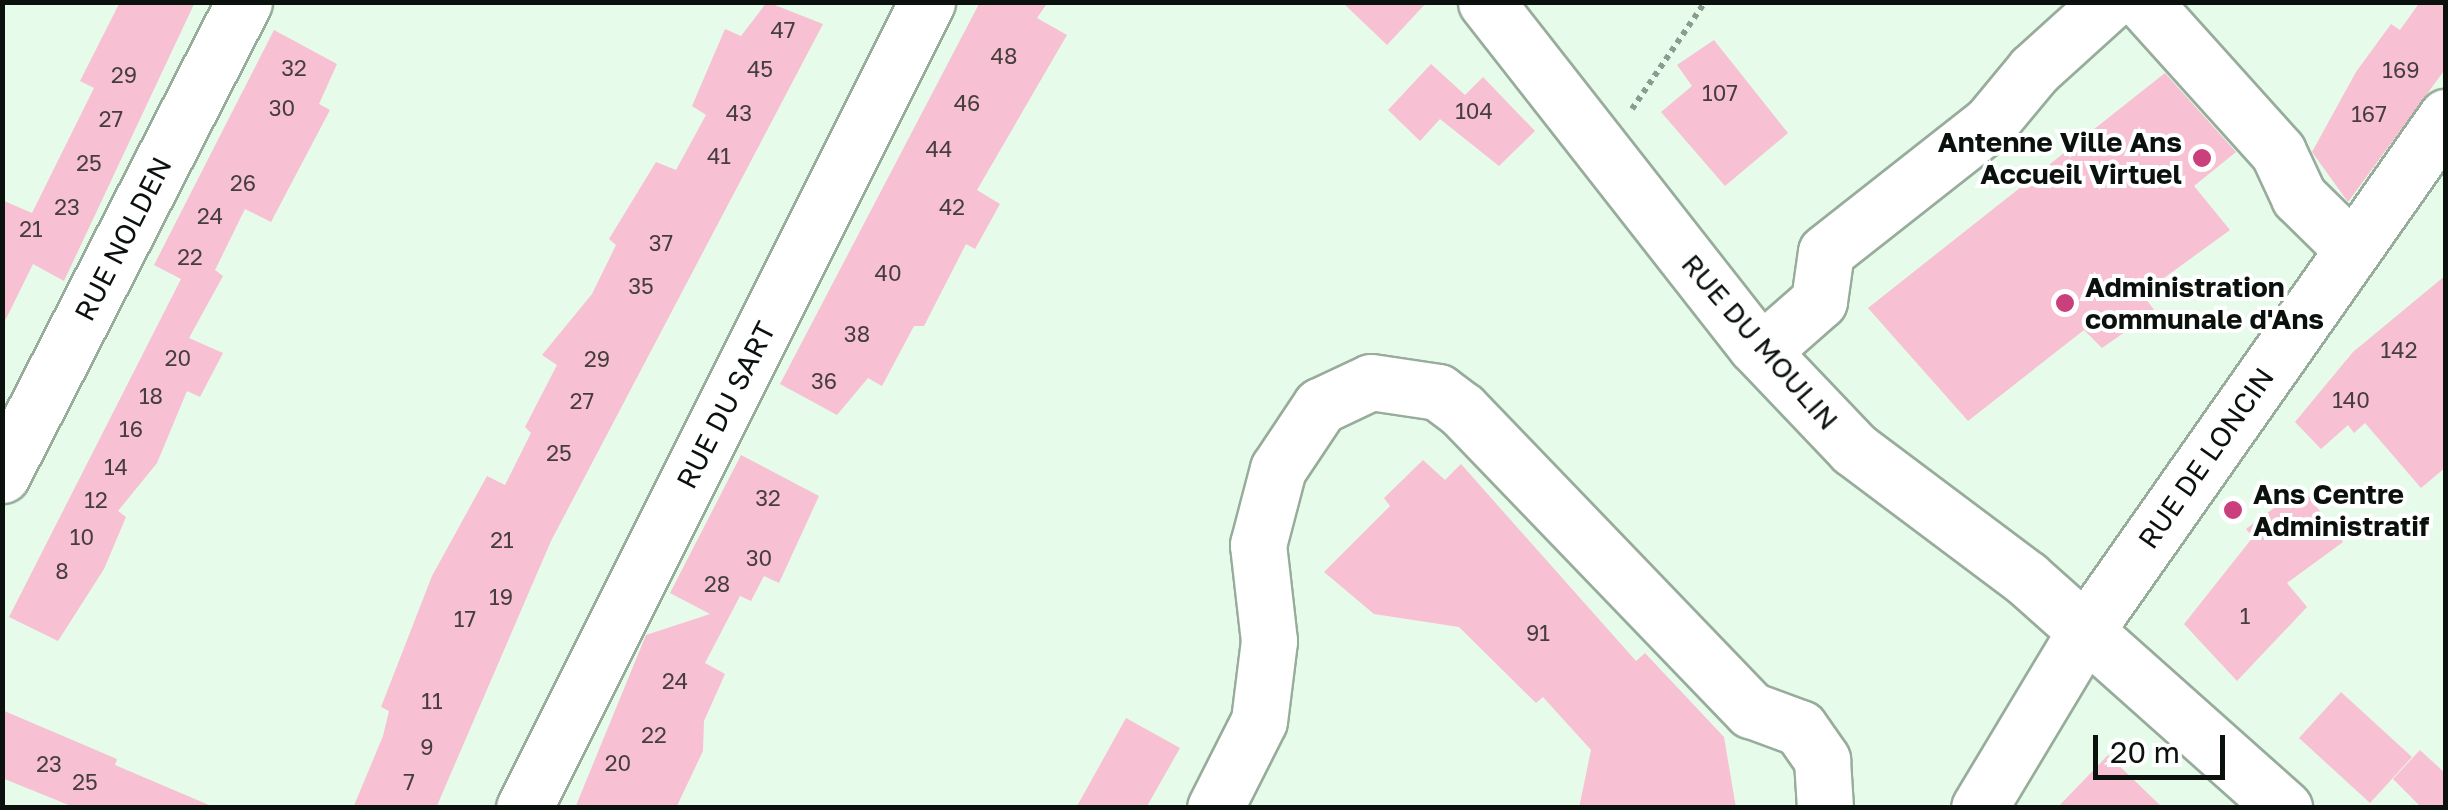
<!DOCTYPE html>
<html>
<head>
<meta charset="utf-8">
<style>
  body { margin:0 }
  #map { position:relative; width:2448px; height:810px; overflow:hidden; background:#e6fbea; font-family:"Golos Text",sans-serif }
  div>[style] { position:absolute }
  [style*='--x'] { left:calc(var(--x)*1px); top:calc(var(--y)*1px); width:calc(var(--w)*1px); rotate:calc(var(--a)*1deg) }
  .building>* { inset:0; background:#f7c1d3 }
  .path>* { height:6px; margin-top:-3px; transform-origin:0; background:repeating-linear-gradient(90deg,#8c9b8f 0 5px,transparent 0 10px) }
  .roads { filter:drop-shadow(2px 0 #98ac9c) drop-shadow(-2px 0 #98ac9c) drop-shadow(0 2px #98ac9c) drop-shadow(0 -2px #98ac9c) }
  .minor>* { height:55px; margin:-27.5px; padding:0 27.5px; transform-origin:27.5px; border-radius:27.5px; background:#fff }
  .dots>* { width:28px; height:28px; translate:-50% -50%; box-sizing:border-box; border:5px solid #fff; border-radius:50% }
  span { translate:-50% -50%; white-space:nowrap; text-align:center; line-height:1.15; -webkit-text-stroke:8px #fff; paint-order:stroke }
  .number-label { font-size:22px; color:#463e3e }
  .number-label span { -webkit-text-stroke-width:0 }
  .poi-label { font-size:28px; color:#0b120d; font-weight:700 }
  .right { translate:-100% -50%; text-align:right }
  .left { translate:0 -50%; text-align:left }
  .street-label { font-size:28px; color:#0b120d }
  .frame { position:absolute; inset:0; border:5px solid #0b120d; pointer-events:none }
  .scale { position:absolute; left:2093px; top:735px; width:132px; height:45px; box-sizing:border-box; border:5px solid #0b120d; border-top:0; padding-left:12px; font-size:30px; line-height:35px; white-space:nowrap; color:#0b120d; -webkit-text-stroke:8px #fff; paint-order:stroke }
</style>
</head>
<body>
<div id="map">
  <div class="building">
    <div style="clip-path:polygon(120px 2px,195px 2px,64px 281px,33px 264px,2px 327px,2px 200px,32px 213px,94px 88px,80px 81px)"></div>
    <div style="clip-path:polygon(767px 2px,823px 24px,551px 541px,436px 808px,353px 808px,383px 736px,389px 711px,381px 707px,432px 576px,487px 476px,505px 485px,531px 433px,525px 427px,557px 365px,542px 355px,592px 294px,616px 245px,609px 239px,656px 162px,676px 170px,706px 115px,692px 106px,725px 29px,741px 36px)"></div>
    <div style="clip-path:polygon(980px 2px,1048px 2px,1037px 18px,1067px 35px,977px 190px,1000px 204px,975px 249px,966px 244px,924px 326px,914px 326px,882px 386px,868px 378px,837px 415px,780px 384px)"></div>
    <div style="clip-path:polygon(1342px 2px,1427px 2px,1387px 45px)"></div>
    <div style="clip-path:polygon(2420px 2px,2446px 2px,2446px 68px,2348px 202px,2312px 152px,2356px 72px,2391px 24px,2400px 30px)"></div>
    <div style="clip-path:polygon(274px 30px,337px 64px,319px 104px,330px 110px,271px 222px,245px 209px,215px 270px,223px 276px,189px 338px,223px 353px,200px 397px,187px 391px,157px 463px,118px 511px,126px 517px,104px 569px,58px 641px,9px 617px,181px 279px,154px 265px)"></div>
    <div style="clip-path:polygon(1714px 40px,1788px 133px,1725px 186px,1661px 112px,1692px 86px,1677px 65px)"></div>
    <div style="clip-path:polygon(1431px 64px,1465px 95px,1483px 77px,1535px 131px,1499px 166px,1440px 119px,1420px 141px,1388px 110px)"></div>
    <div style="clip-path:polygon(2165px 73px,2236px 152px,2194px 186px,2230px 230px,2142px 294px,2155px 311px,2102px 348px,2084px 330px,1968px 421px,1868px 308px)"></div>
    <div style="clip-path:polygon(2446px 275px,2446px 467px,2421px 488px,2365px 423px,2354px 433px,2348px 425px,2321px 449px,2295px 422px,2353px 352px)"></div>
    <div style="clip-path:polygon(741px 455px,819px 496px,779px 583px,764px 576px,751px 601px,740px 596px,705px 663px,725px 674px,704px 721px,703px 751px,676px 808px,575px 808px,646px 635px,710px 614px,670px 593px)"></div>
    <div style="clip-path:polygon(1423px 460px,1445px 480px,1461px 464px,1636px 661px,1645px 653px,1724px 737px,1736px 808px,1579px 808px,1591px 750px,1543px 697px,1536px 703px,1459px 627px,1374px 614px,1324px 572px,1390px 506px,1384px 498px)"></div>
    <div style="clip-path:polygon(2302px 487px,2343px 542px,2287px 583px,2307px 607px,2237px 681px,2184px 624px,2253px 537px,2246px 529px)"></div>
    <div style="clip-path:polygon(2341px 692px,2412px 757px,2370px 803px,2299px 738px)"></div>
    <div style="clip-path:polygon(2px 710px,117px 759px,115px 765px,216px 808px,76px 808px,2px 778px)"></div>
    <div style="clip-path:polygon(1126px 718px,1180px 748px,1146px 808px,1076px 808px)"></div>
    <div style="clip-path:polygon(2420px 750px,2446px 774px,2446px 808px,2422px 808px,2393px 779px)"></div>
    <div style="clip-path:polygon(2108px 755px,2163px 808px,2057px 808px)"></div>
  </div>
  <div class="path">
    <div style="--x:1632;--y:109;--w:130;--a:-55.7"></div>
  </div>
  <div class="roads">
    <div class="minor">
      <div style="--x:1486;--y:2;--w:436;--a:51.9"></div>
      <div style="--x:1755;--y:345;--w:144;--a:46.4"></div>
      <div style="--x:1854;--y:449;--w:215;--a:36.9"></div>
      <div style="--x:2026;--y:578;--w:346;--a:41.7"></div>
      <div style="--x:2143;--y:2;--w:202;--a:48"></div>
      <div style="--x:2278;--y:152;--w:50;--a:65"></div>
      <div style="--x:2299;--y:197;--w:74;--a:44.5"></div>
      <div style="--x:1762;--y:351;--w:76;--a:-41.3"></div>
      <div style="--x:1819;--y:301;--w:49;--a:-81.9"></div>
      <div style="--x:1826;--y:252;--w:209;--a:-38.2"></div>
      <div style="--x:1990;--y:123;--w:69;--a:-50.3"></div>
      <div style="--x:2034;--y:70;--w:101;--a:-42.2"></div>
      <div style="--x:2;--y:475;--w:531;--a:-62.9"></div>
      <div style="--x:524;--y:808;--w:901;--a:-63.43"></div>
      <div style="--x:1215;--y:808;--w:97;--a:-63.2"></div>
      <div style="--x:1259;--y:721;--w:81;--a:-82.9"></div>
      <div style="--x:1269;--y:641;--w:97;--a:-96.5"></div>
      <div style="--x:1258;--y:545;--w:79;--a:-75.3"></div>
      <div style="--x:1278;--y:469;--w:76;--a:-56.3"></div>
      <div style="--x:1320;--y:406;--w:56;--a:-25.2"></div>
      <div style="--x:1371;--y:382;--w:68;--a:8.5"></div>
      <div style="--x:1438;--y:392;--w:30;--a:37"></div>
      <div style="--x:1462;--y:410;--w:417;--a:46.1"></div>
      <div style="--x:1751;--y:710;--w:52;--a:20.2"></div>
      <div style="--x:1800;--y:728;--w:39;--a:55"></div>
      <div style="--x:1822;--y:760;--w:48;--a:86.4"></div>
      <div style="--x:1979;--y:808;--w:208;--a:-59"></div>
      <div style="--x:2086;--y:630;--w:627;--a:-54.94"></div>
    </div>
  </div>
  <div class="dots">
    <div style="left:2202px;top:158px;background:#c9407d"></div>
    <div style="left:2065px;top:303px;background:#c9407d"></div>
    <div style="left:2233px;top:510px;background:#c9407d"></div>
  </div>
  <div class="number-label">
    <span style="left:783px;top:30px">47</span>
    <span style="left:1004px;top:56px">48</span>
    <span style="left:294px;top:68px">32</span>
    <span style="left:760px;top:69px">45</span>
    <span style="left:2401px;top:70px">169</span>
    <span style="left:124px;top:75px">29</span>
    <span style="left:1720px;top:93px">107</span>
    <span style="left:967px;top:103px">46</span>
    <span style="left:282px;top:108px">30</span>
    <span style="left:1474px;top:111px">104</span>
    <span style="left:739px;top:113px">43</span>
    <span style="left:2369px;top:114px">167</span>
    <span style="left:111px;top:119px">27</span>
    <span style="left:939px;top:149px">44</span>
    <span style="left:719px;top:156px">41</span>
    <span style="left:89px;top:163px">25</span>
    <span style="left:243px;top:183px">26</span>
    <span style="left:67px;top:207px">23</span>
    <span style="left:952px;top:207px">42</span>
    <span style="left:210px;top:216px">24</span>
    <span style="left:31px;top:229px">21</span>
    <span style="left:661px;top:243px">37</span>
    <span style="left:190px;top:257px">22</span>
    <span style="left:888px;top:273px">40</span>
    <span style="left:641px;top:286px">35</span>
    <span style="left:857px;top:334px">38</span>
    <span style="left:2399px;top:350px">142</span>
    <span style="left:178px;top:358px">20</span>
    <span style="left:597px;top:359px">29</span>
    <span style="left:824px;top:381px">36</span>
    <span style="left:151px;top:396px">18</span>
    <span style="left:2351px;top:400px">140</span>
    <span style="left:582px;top:401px">27</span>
    <span style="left:131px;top:429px">16</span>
    <span style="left:559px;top:453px">25</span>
    <span style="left:116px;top:467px">14</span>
    <span style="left:768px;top:498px">32</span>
    <span style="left:96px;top:500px">12</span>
    <span style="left:82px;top:537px">10</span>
    <span style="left:502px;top:540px">21</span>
    <span style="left:759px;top:558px">30</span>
    <span style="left:62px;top:571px">8</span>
    <span style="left:717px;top:584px">28</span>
    <span style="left:501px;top:597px">19</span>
    <span style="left:2245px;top:616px">1</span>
    <span style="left:465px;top:619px">17</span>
    <span style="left:1538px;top:633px">91</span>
    <span style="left:675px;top:681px">24</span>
    <span style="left:432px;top:701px">11</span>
    <span style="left:654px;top:735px">22</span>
    <span style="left:427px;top:747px">9</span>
    <span style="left:618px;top:763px">20</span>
    <span style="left:49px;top:764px">23</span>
    <span style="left:85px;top:782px">25</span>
    <span style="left:409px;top:782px">7</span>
  </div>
  <div class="poi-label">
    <span class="right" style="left:2182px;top:158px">Antenne Ville Ans<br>Accueil Virtuel</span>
    <span class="left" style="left:2085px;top:303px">Administration<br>communale d'Ans</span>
    <span class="left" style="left:2253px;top:510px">Ans Centre<br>Administratif</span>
  </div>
  <div class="street-label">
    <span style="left:123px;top:239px;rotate:-63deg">RUE NOLDEN</span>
    <span style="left:1760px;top:342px;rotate:49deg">RUE DU MOULIN</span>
    <span style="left:726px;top:405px;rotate:-63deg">RUE DU SART</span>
    <span style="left:2206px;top:458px;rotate:-55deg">RUE DE LONCIN</span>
  </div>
  <div class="frame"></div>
  <div class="scale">20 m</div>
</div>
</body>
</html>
